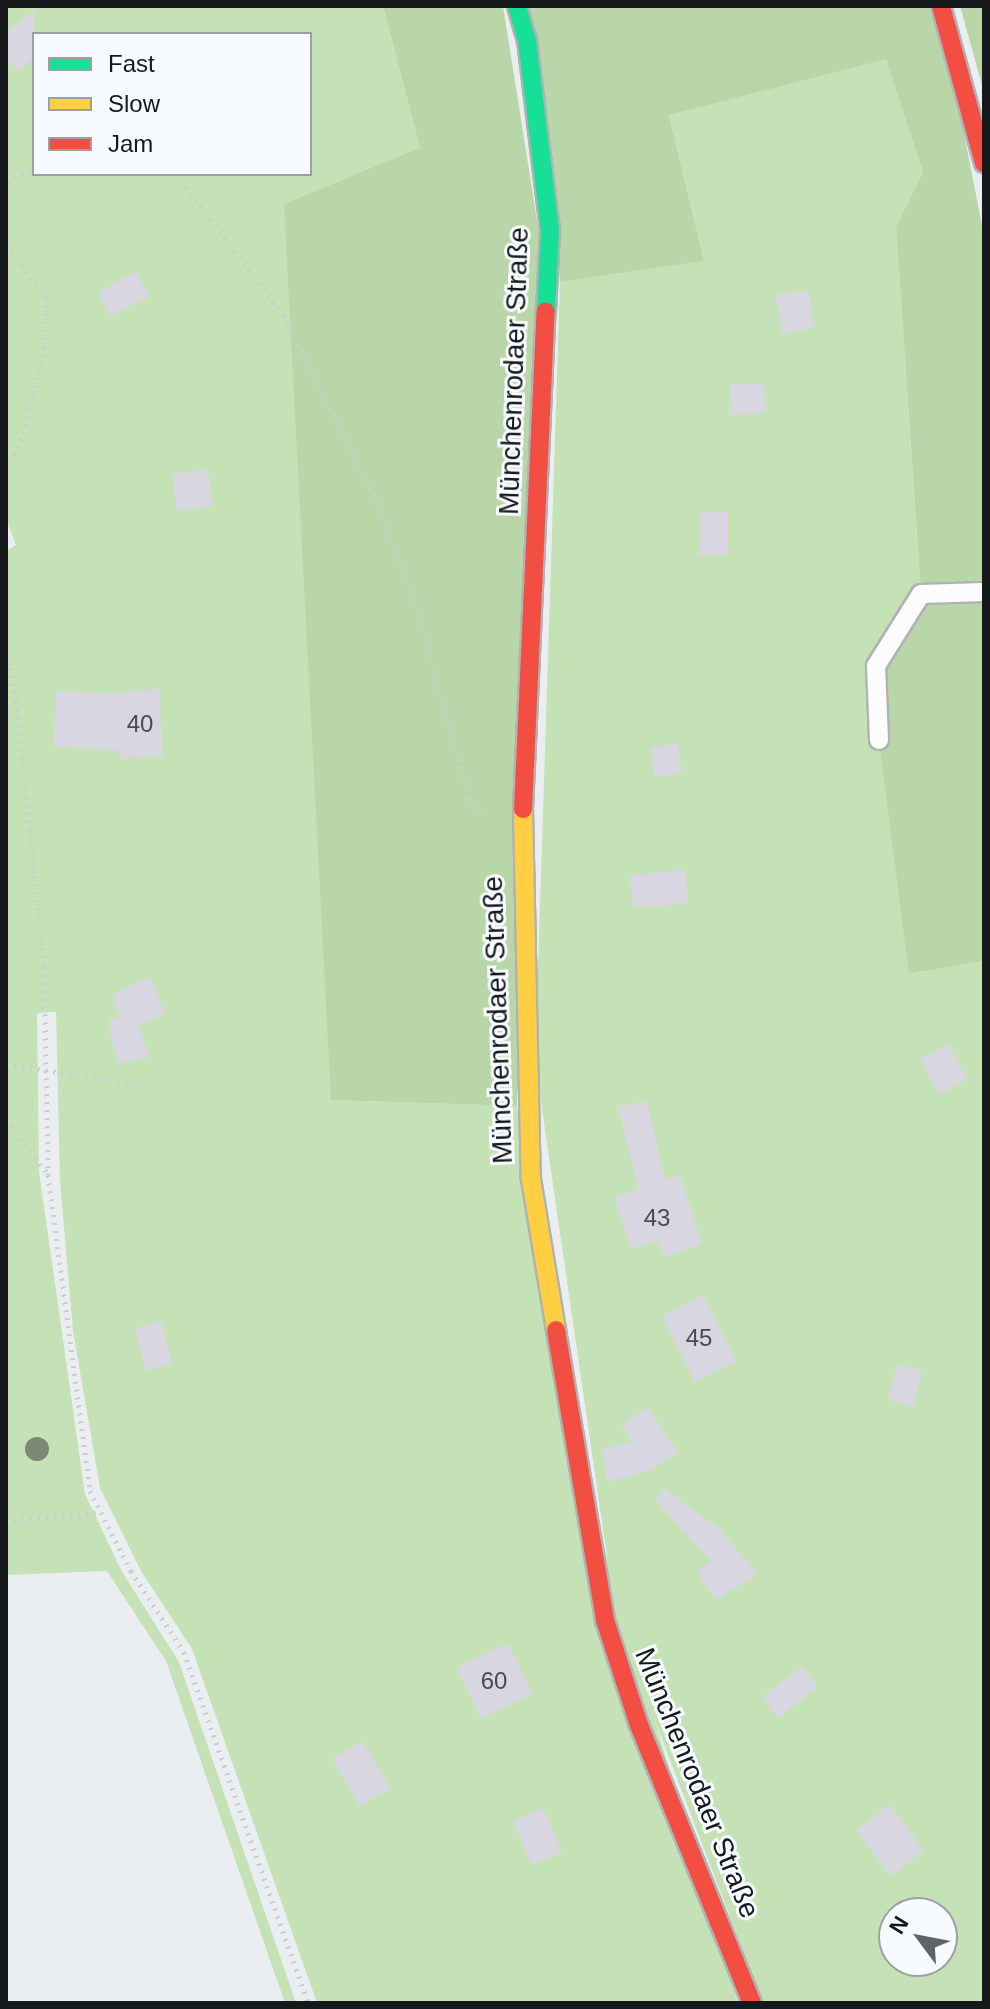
<!DOCTYPE html>
<html>
<head>
<meta charset="utf-8">
<style>
  body { margin:0 }
  #map { position:relative; width:990px; height:2009px; overflow:hidden; background:#ebeef1; font-family:Helvetica,sans-serif }
  div>[style] { position:absolute }
  [style*='--x'] { left:calc(var(--x)*1px); top:calc(var(--y)*1px); width:calc(var(--w)*1px); rotate:calc(var(--a)*1deg) }
  .green>* { inset:0; background:#c5e2b6 }
  .forest>* { inset:0; background:#b8d6a8 }
  .building>* { inset:0; background:#d8d6e0 }
  .path>* { height:5px; margin-top:-2.5px; transform-origin:0; background:repeating-linear-gradient(90deg,#cbcdce 0 2px,transparent 0 8px) }
  .roads { filter:drop-shadow(2px 0 #b0b2b4) drop-shadow(-2px 0 #b0b2b4) drop-shadow(0 2px #b0b2b4) drop-shadow(0 -2px #b0b2b4) }
  .lane>* { height:18px; margin:-9px; padding:0 9px; transform-origin:9px; border-radius:9px; background:#fcfcfd }
  .fast>* { height:18px; margin:-9px; padding:0 9px; transform-origin:9px; border-radius:9px; background:#16e098 }
  .slow>* { height:18px; margin:-9px; padding:0 9px; transform-origin:9px; border-radius:9px; background:#ffcf43 }
  .jam>* { height:18px; margin:-9px; padding:0 9px; transform-origin:9px; border-radius:9px; background:#f24e42 }
  .trees>* { width:24px; height:24px; margin:-12px; border-radius:50%; background:#7c8977 }
  span { translate:-50% -50%; white-space:nowrap; text-align:center; line-height:1.15; -webkit-text-stroke:6px #f7fbff; paint-order:stroke }
  .number-label { font-size:24px; color:#4a4b50 }
  .number-label span { -webkit-text-stroke-width:0 }
  .street-label { font-size:28px; color:#16191b }
  .frame { position:absolute; inset:0; border:8px solid #16191b; pointer-events:none }
  .legend { position:absolute; left:32px; top:32px; width:280px; height:144px; box-sizing:border-box; background:#f7fbff; border:2px solid #9da1a4; margin:0; padding:10px 14px; list-style:none; font-size:24px; color:#16191b }
  .legend li { display:flex; align-items:center; gap:16px; height:40px }
  .legend b { width:40px; border:2px solid #9da1a4 }
  .north { position:absolute; left:878px; top:1897px; width:80px; height:80px; box-sizing:border-box; background:#f7fbff; border:2px solid #9da1a4; border-radius:50%; rotate:302deg; font-size:22px; font-weight:700; line-height:32px; text-align:center; color:#16191b }
  .north::after { content:''; display:block; margin:auto; width:28px; height:36px; background:#616466; clip-path:polygon(50% 0,100% 100%,50% 72%,0 100%) }
</style>
</head>
<body>
<div id="map">
  <div class="green">
    <div style="clip-path:polygon(evenodd,6px 6px,383px 6px,420px 148px,331px 1100px,517px 1106px,553px 1375px,738px 2003px,317px 2003px,192px 1649px,141px 1571px,100px 1488px,73px 1331px,60px 1181px,56px 1012px,37px 1013px,39px 1171px,85px 1494px,121px 1570px,179px 1662px,296px 2003px,285px 2003px,166px 1661px,107px 1571px,6px 1575px,6px 551px,16px 545px,6px 519px,6px 6px,34px 34px,310px 34px,310px 174px,34px 174px,34px 34px)"></div>
    <div style="clip-path:polygon(evenodd,886px 58px,923px 172px,896px 227px,921px 594px,910px 974px,984px 961px,984px 2003px,763px 2003px,616px 1619px,535px 1061px,560px 282px,704px 261px,669px 115px,886px 58px,894px 1913px,942px 1913px,942px 1961px,894px 1961px,894px 1913px)"></div>
  </div>
  <div class="forest">
    <div style="clip-path:polygon(383px 6px,503px 6px,539px 233px,517px 1106px,331px 1100px,284px 204px,420px 148px)"></div>
    <div style="clip-path:polygon(528px 6px,929px 6px,960px 113px,984px 236px,984px 961px,909px 974px,879px 740px,876px 666px,921px 593px,896px 227px,923px 172px,886px 59px,669px 115px,704px 261px,560px 282px)"></div>
    <div style="clip-path:polygon(960px 6px,984px 6px,984px 92px)"></div>
  </div>
  <div class="building">
    <div style="clip-path:polygon(34px 10px,34px 57px,18px 71px,6px 57px,6px 33px)"></div>
    <div style="clip-path:polygon(136px 272px,149px 296px,110px 316px,98px 292px)"></div>
    <div style="clip-path:polygon(808px 290px,814px 328px,782px 334px,776px 295px)"></div>
    <div style="clip-path:polygon(730px 384px,764px 384px,765px 413px,731px 414px)"></div>
    <div style="clip-path:polygon(208px 469px,213px 506px,177px 511px,172px 474px)"></div>
    <div style="clip-path:polygon(699px 511px,728px 512px,728px 555px,699px 555px)"></div>
    <div style="clip-path:polygon(159px 688px,163px 756px,121px 759px,120px 750px,54px 747px,56px 691px,117px 694px)"></div>
    <div style="clip-path:polygon(678px 743px,682px 773px,654px 777px,650px 747px)"></div>
    <div style="clip-path:polygon(685px 870px,688px 903px,633px 908px,630px 875px)"></div>
    <div style="clip-path:polygon(150px 977px,165px 1014px,139px 1025px,149px 1057px,117px 1063px,108px 1021px,119px 1018px,113px 994px)"></div>
    <div style="clip-path:polygon(948px 1044px,967px 1079px,939px 1095px,920px 1059px)"></div>
    <div style="clip-path:polygon(647px 1101px,665px 1180px,680px 1175px,702px 1244px,664px 1257px,658px 1240px,631px 1249px,614px 1197px,638px 1189px,618px 1107px)"></div>
    <div style="clip-path:polygon(703px 1295px,737px 1361px,695px 1382px,662px 1316px)"></div>
    <div style="clip-path:polygon(161px 1321px,172px 1364px,146px 1371px,135px 1328px)"></div>
    <div style="clip-path:polygon(897px 1364px,922px 1370px,914px 1407px,888px 1400px)"></div>
    <div style="clip-path:polygon(648px 1407px,678px 1452px,649px 1471px,607px 1482px,602px 1449px,632px 1442px,621px 1425px)"></div>
    <div style="clip-path:polygon(665px 1489px,720px 1529px,757px 1574px,716px 1600px,697px 1571px,712px 1562px,655px 1500px)"></div>
    <div style="clip-path:polygon(508px 1643px,532px 1694px,481px 1719px,456px 1668px)"></div>
    <div style="clip-path:polygon(802px 1666px,818px 1687px,778px 1718px,762px 1697px)"></div>
    <div style="clip-path:polygon(363px 1741px,390px 1788px,360px 1806px,332px 1759px)"></div>
    <div style="clip-path:polygon(890px 1804px,924px 1851px,890px 1876px,856px 1830px)"></div>
    <div style="clip-path:polygon(543px 1808px,562px 1852px,532px 1865px,513px 1821px)"></div>
  </div>
  <div class="path">
    <div style="--x:176;--y:174;--w:177;--a:52.8"></div>
    <div style="--x:283;--y:315;--w:206;--a:63.2"></div>
    <div style="--x:376;--y:499;--w:128;--a:69.4"></div>
    <div style="--x:421;--y:619;--w:187;--a:75.1"></div>
    <div style="--x:469;--y:800;--w:23;--a:47"></div>
    <div style="--x:6;--y:178;--w:29;--a:-14"></div>
    <div style="--x:6;--y:246;--w:65;--a:51.9"></div>
    <div style="--x:46;--y:297;--w:49;--a:91.2"></div>
    <div style="--x:45;--y:346;--w:96;--a:103.9"></div>
    <div style="--x:22;--y:439;--w:36;--a:117"></div>
    <div style="--x:6;--y:652;--w:50;--a:78.5"></div>
    <div style="--x:16;--y:701;--w:266;--a:84"></div>
    <div style="--x:44;--y:966;--w:209;--a:88.9"></div>
    <div style="--x:48;--y:1175;--w:319;--a:82.4"></div>
    <div style="--x:90;--y:1491;--w:90;--a:62.9"></div>
    <div style="--x:131;--y:1571;--w:97;--a:56.8"></div>
    <div style="--x:184;--y:1652;--w:372;--a:70.5"></div>
    <div style="--x:6;--y:1064;--w:140;--a:9.1"></div>
    <div style="--x:6;--y:1119;--w:69;--a:52.6"></div>
    <div style="--x:6;--y:1521;--w:95;--a:-5.4"></div>
  </div>
  <div class="roads">
    <div class="lane">
      <div style="--x:879;--y:740;--w:74;--a:-92.3"></div>
      <div style="--x:876;--y:666;--w:85;--a:-58"></div>
      <div style="--x:921;--y:594;--w:63;--a:-1.8"></div>
    </div>
    <div class="fast">
      <div style="--x:517;--y:6;--w:35;--a:74"></div>
      <div style="--x:527;--y:40;--w:191;--a:83.1"></div>
      <div style="--x:550;--y:230;--w:82;--a:92.8"></div>
    </div>
    <div class="slow">
      <div style="--x:523;--y:809;--w:370;--a:88.8"></div>
      <div style="--x:531;--y:1179;--w:153;--a:80.6"></div>
    </div>
    <div class="jam">
      <div style="--x:941;--y:6;--w:163;--a:74.7"></div>
      <div style="--x:523;--y:809;--w:498;--a:-87.4"></div>
      <div style="--x:556;--y:1330;--w:294;--a:80.4"></div>
      <div style="--x:605;--y:1620;--w:110;--a:72.1"></div>
      <div style="--x:639;--y:1725;--w:300;--a:67.9"></div>
    </div>
  </div>
  <div class="trees">
    <div style="left:37px;top:1449px"></div>
  </div>
  <div class="number-label">
    <span style="left:140px;top:724px">40</span>
    <span style="left:657px;top:1218px">43</span>
    <span style="left:699px;top:1338px">45</span>
    <span style="left:494px;top:1681px">60</span>
  </div>
  <div class="street-label">
    <span style="left:514px;top:371px;rotate:-88deg">Münchenrodaer Straße</span>
    <span style="left:498px;top:1020px;rotate:-92deg">Münchenrodaer Straße</span>
    <span style="left:697px;top:1783px;rotate:68deg">Münchenrodaer Straße</span>
  </div>
  <div class="frame"></div>
  <ul class="legend">
  <li><b style="height:10px;background:#16e098"></b>Fast</li>
  <li><b style="height:10px;background:#ffcf43"></b>Slow</li>
  <li><b style="height:10px;background:#f24e42"></b>Jam</li>
  </ul>
  <div class="north">N</div>
</div>
</body>
</html>
